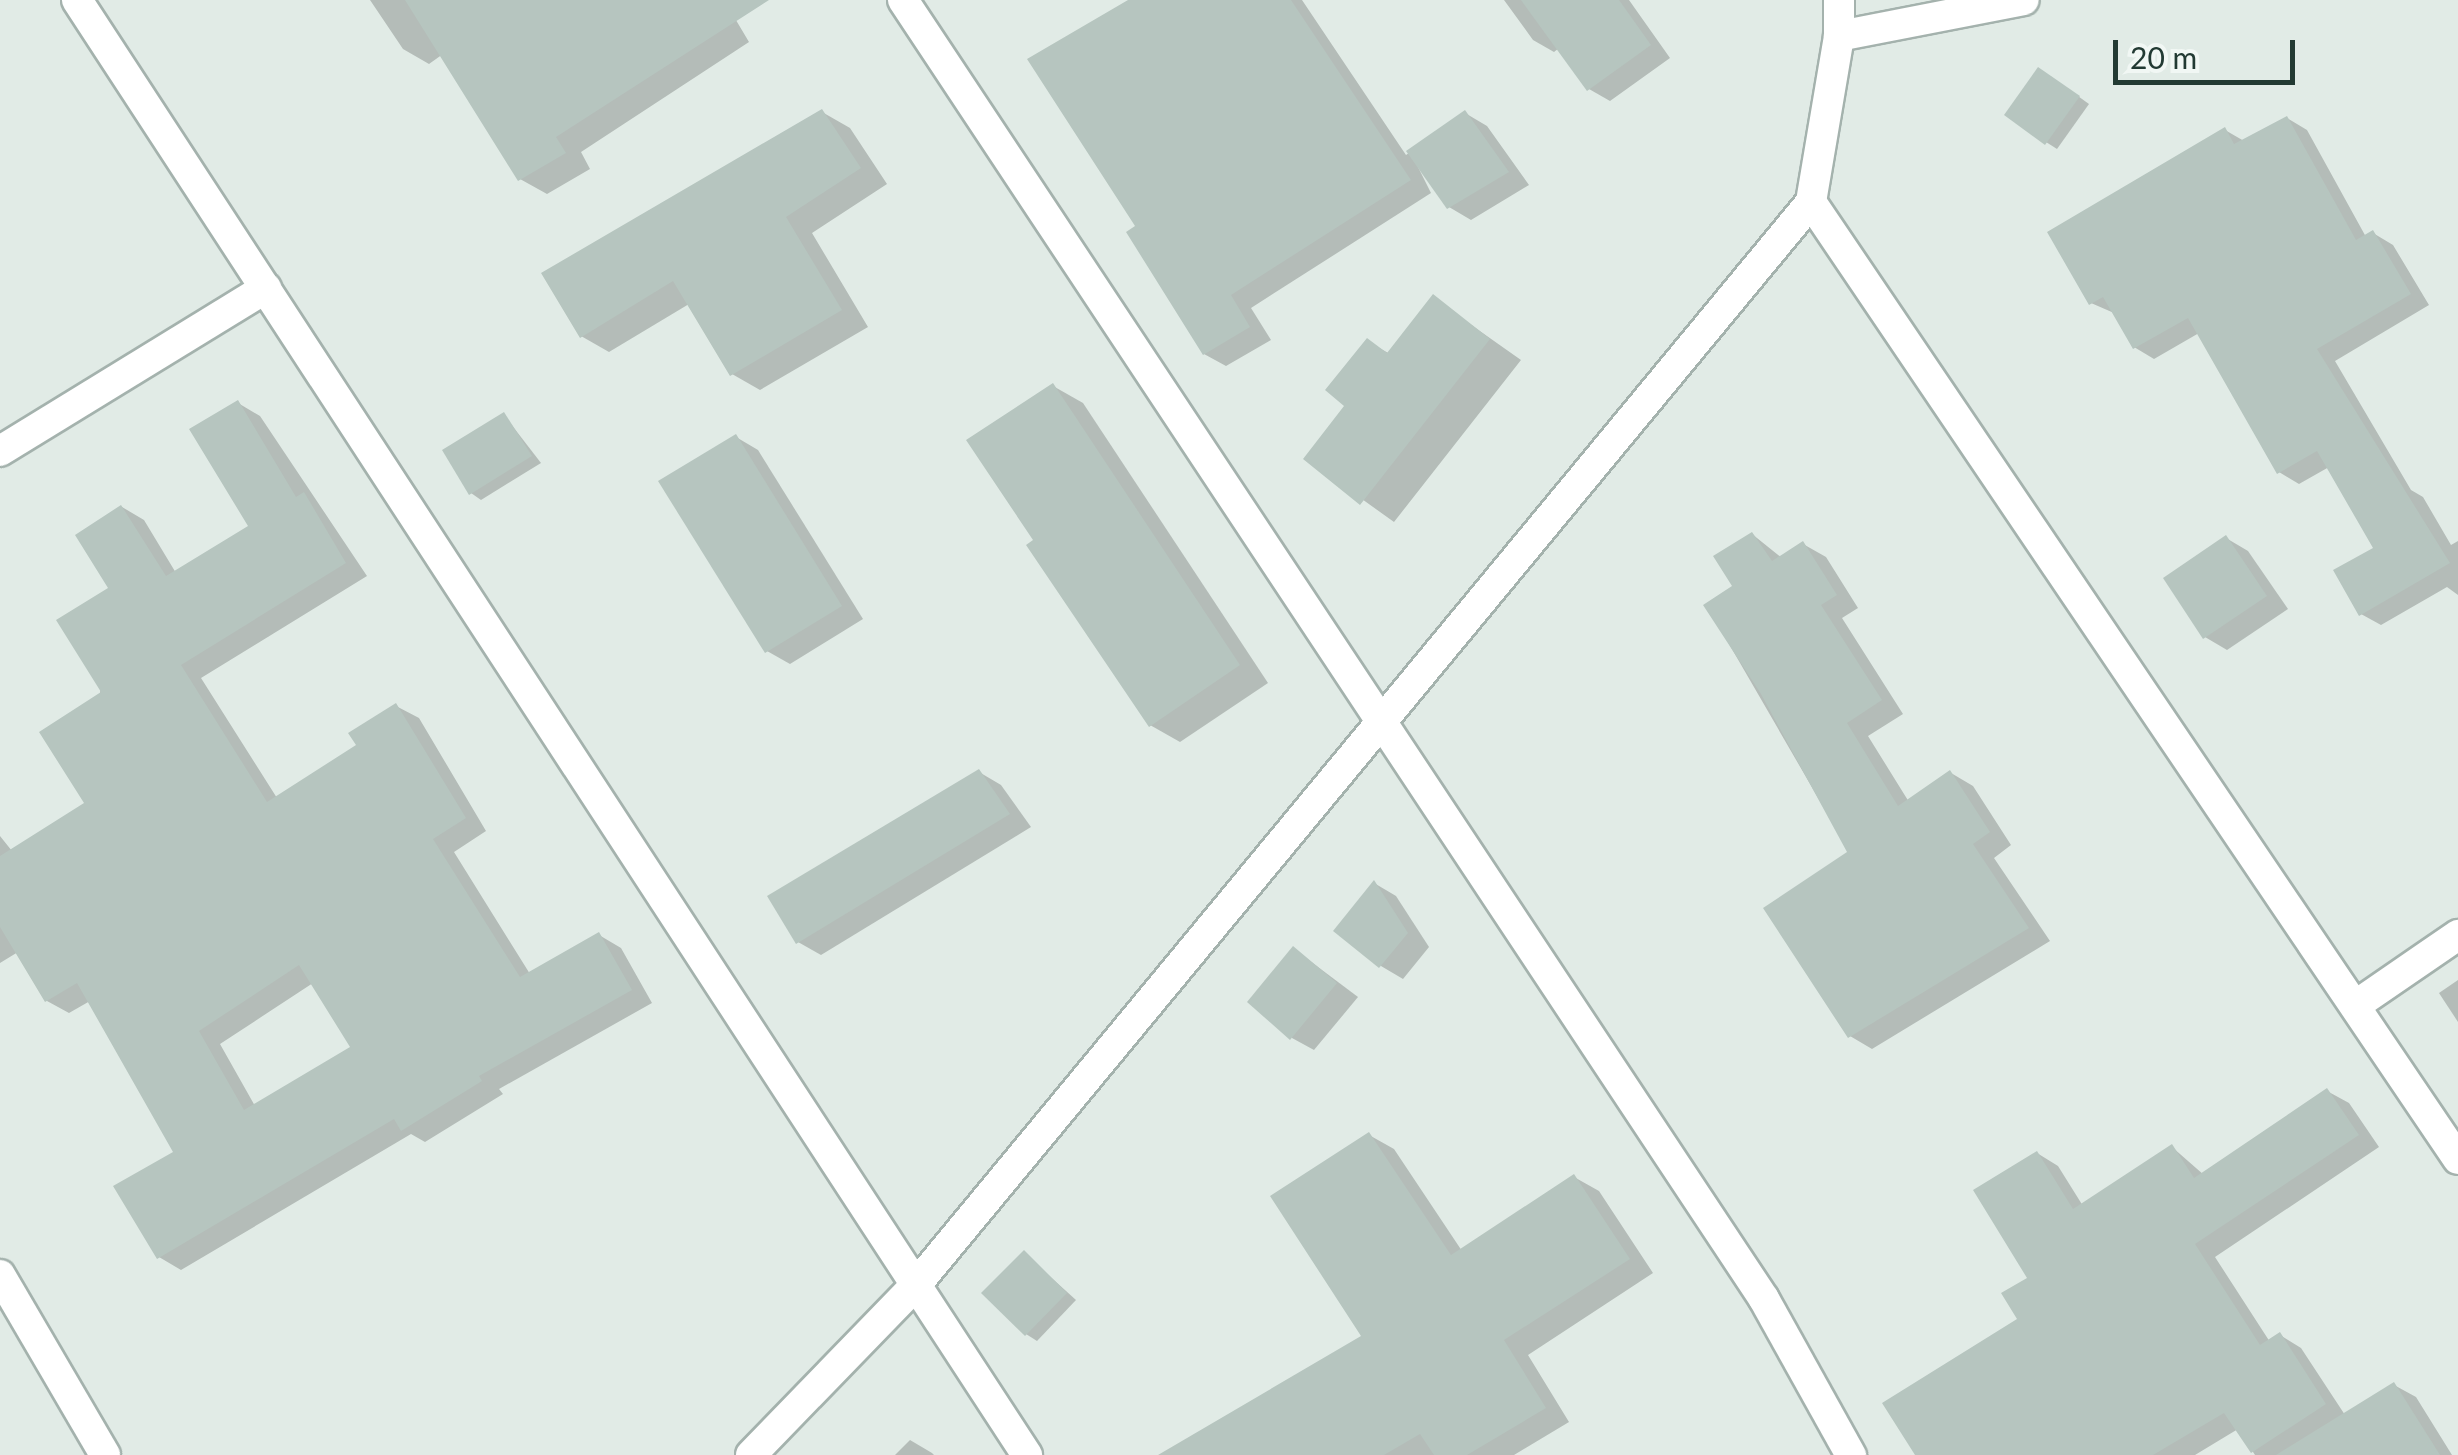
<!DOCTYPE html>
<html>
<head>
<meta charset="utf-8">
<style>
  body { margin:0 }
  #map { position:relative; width:2458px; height:1455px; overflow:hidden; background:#e1ebe6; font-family:Lato,sans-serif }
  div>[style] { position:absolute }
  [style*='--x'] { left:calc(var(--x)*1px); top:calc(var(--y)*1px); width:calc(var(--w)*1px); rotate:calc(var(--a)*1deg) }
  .shadow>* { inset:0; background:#0003 }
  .building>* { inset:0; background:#b6c5bf }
  .roads { filter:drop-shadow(2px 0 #a4b2ad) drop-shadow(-2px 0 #a4b2ad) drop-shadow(0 2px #a4b2ad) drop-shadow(0 -2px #a4b2ad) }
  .street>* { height:30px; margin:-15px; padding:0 15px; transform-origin:15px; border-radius:15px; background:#fff }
  .secondary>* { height:30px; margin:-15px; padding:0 15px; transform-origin:15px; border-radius:15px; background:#fff }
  span { translate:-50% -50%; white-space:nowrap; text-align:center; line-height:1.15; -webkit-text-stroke:9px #f1f7f4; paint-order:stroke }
  .scale { position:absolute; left:2113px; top:40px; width:182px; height:45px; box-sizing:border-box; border:5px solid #223a33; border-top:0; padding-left:12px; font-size:30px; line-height:35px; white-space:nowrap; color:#223a33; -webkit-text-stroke:8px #f1f7f4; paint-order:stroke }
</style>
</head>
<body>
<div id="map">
  <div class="shadow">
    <div style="clip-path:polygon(370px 0,724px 0,749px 42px,581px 152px,590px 169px,547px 194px,520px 179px,443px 54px,429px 64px,403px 49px)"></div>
    <div style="clip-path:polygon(1159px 0,1302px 0,1406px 155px,1465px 113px,1487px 126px,1529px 185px,1471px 220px,1449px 207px,1413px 157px,1431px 193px,1251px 308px,1271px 340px,1226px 366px,1204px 354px,1138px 227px)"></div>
    <div style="clip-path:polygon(1504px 0,1629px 0,1670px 58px,1610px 101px,1589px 89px,1559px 48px,1554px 52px,1533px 40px)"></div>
    <div style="clip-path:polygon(2050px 76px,2089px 104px,2057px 149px,2046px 142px)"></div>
    <div style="clip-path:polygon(822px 112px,850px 128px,887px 184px,812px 233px,868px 327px,760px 390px,732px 374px,689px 304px,609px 352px,581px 336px)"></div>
    <div style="clip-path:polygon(2287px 118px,2307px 130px,2366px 237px,2373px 233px,2393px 245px,2429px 305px,2335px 361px,2411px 490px,2423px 497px,2451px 545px,2458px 541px,2458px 595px,2447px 587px,2381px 625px,2361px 614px,2376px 549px,2329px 467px,2299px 484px,2279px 472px,2199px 333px,2154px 359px,2134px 347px,2114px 313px,2091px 303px,2225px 130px,2244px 141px)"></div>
    <div style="clip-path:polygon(1433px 298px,1521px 360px,1394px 522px,1306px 459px,1348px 406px,1367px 341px,1390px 354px)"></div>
    <div style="clip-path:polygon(1053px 386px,1083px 403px,1268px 683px,1180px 742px,1150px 725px,1036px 541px)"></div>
    <div style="clip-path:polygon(evenodd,238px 403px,260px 416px,367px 576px,201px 678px,277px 798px,360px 746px,396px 706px,419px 718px,486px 831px,454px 852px,530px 974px,599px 935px,621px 948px,652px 1003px,499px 1089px,503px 1094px,425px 1142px,411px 1134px,181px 1270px,159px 1257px,176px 1152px,90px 1001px,69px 1013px,47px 1001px,18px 952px,0 963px,0 836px,12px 851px,87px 803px,122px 507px,144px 520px,176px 573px,251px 527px,238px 403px,313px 983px,353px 1048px,255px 1106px,220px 1044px,313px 983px)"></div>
    <div style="clip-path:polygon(504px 415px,541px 463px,481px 500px,471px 493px)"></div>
    <div style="clip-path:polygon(736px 437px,758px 450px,863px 619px,790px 664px,767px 651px)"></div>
    <div style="clip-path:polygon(1752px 534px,1782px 558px,1803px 544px,1826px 557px,1858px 608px,1842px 618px,1903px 714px,1868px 736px,1909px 802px,1951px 773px,1973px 786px,2011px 845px,1994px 858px,2050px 941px,1872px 1049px,1850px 1036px,1850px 853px,1707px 606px,1736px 587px)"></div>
    <div style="clip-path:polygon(2226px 538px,2248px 551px,2288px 609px,2227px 650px,2205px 637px)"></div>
    <div style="clip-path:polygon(979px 772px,1001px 785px,1031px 827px,821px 955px,798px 942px)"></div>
    <div style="clip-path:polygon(1374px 883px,1396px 896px,1429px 947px,1403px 979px,1381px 966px)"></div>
    <div style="clip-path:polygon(1294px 949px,1358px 997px,1314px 1050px,1292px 1038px)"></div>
    <div style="clip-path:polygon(2458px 980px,2458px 1022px,2439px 993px)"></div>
    <div style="clip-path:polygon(2327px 1091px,2349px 1103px,2379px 1147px,2215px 1257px,2270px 1342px,2280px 1335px,2301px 1348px,2345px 1415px,2394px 1385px,2416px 1397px,2452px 1455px,2255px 1455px,2238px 1429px,2195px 1455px,1918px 1455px,2021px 1320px,2031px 1278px,2037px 1153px,2058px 1166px,2083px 1206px,2172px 1147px,2204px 1175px)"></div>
    <div style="clip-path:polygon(1369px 1135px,1394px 1149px,1462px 1251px,1574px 1177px,1599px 1191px,1653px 1273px,1528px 1355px,1569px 1422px,1514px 1455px,1174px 1455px,1365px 1337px)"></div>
    <div style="clip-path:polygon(1024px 1253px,1076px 1300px,1037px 1341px,1026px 1334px)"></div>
    <div style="clip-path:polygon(910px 1440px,932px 1453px,934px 1455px,895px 1455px)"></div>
  </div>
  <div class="building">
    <div style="clip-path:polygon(405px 0,769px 0,556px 137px,566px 153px,518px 181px)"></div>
    <div style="clip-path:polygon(1128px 0,1291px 0,1411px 180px,1231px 295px,1250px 327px,1203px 355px,1126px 232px,1135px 226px,1027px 59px)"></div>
    <div style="clip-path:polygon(1521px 0,1619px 0,1651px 45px,1587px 91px)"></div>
    <div style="clip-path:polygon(2038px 67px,2080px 96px,2045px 145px,2004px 115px)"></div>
    <div style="clip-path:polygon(822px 109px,861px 168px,786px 217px,842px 310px,730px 376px,673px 281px,580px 338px,541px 273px)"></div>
    <div style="clip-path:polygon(1465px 110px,1509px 172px,1447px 209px,1406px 151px)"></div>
    <div style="clip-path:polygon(2287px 116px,2356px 240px,2373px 230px,2411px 294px,2317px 349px,2450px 563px,2359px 616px,2333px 570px,2373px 548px,2317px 451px,2277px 474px,2188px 318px,2133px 349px,2103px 297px,2089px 305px,2047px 232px,2225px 127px,2234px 144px)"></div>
    <div style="clip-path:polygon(1433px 294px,1490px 339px,1360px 505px,1303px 459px,1344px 406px,1325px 390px,1367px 338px,1387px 353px)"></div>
    <div style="clip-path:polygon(1053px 383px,1240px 665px,1149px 727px,1026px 545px,1033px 540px,966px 440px)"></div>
    <div style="clip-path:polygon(evenodd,238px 400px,296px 497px,304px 492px,346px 563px,181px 665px,267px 802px,356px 745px,348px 733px,396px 703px,466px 818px,433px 839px,520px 977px,599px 932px,632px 990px,479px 1076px,482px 1081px,401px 1131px,394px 1119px,157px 1259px,113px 1186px,173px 1152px,77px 983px,45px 1002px,0 927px,0 856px,84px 803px,39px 732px,101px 692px,56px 620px,108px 588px,75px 535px,121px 505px,166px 576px,248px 526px,189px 429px,238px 400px,299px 965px,350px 1047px,244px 1110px,199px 1031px,299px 965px)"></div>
    <div style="clip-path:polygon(504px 412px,532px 456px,469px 495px,442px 450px)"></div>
    <div style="clip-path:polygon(736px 434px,842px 606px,765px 653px,658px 481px)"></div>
    <div style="clip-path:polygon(1752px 532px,1772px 561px,1803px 541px,1837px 595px,1821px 605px,1882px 700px,1847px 723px,1898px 806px,1950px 770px,1990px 832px,1973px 844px,2029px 928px,1848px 1038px,1763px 908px,1847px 852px,1761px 694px,1703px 605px,1732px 586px,1713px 556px)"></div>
    <div style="clip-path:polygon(2226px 535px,2267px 596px,2203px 639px,2163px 578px)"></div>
    <div style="clip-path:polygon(979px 769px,1010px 814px,796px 944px,767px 896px)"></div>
    <div style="clip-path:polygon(1374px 880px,1408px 933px,1379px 968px,1333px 931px)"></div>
    <div style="clip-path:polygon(1293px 946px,1337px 983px,1290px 1040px,1247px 1002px)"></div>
    <div style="clip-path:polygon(2327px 1088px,2359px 1135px,2195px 1244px,2260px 1345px,2280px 1332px,2326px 1404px,2251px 1453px,2224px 1413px,2153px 1455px,1915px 1455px,1882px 1403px,2017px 1319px,2001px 1293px,2027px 1278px,1973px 1190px,2037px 1151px,2073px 1209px,2172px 1144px,2194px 1178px)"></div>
    <div style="clip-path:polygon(1369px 1132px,1451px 1255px,1574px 1174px,1630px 1259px,1504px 1340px,1546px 1408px,1467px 1455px,1434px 1455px,1420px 1434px,1384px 1455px,1158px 1455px,1361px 1336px,1270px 1196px)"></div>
    <div style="clip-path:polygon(1024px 1250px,1067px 1293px,1025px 1336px,981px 1293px)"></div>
    <div style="clip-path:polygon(2394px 1382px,2440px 1455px,2276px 1455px)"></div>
  </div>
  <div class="roads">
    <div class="street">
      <div style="--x:77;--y:0;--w:1738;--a:56.86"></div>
      <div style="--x:903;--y:0;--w:1558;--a:56.46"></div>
      <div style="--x:1764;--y:1299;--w:179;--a:60.9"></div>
      <div style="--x:1839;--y:36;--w:188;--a:-11"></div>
      <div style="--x:1811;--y:202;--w:1155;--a:55.94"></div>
      <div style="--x:0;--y:451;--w:312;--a:-31.5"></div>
      <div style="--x:2356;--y:1005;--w:124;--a:-34.5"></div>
      <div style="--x:751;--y:1455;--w:235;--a:-45.9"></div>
      <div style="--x:915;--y:1286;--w:1406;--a:-50.42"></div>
      <div style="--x:1811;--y:202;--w:168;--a:-80.4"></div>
      <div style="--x:1839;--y:36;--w:36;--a:-90"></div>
    </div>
    <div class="secondary">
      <div style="--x:0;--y:1275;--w:208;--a:59.7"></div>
    </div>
  </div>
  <div class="scale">20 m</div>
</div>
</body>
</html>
